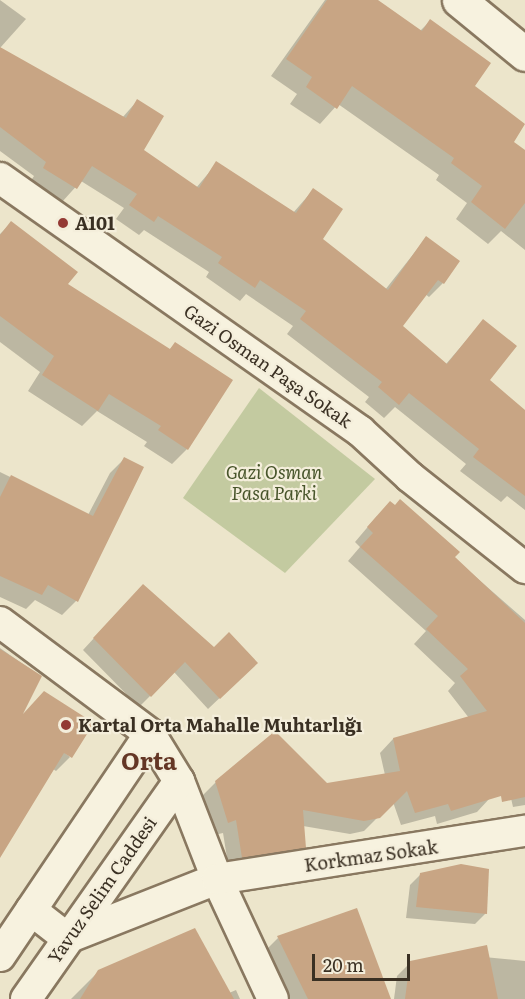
<!DOCTYPE html>
<html>
<head>
<meta charset="utf-8">
<style>
  body { margin:0 }
  #map { position:relative; width:525px; height:999px; overflow:hidden; background:#ece5cb; font-family:Literata,serif }
  div>[style] { position:absolute }
  [style*='--x'] { left:calc(var(--x)*1px); top:calc(var(--y)*1px); width:calc(var(--w)*1px); rotate:calc(var(--a)*1deg) }
  .green>* { inset:0; background:#c3caa0 }
  .shadow>* { inset:0; background:#0003 }
  .building>* { inset:0; background:#c8a584 }
  .roads { filter:drop-shadow(2px 0 #897860) drop-shadow(-2px 0 #897860) drop-shadow(0 2px #897860) drop-shadow(0 -2px #897860) }
  .street>* { height:30px; margin:-15px; padding:0 15px; transform-origin:15px; border-radius:15px; background:#f7f2df }
  .secondary>* { height:33px; margin:-16.5px; padding:0 16.5px; transform-origin:16.5px; border-radius:16.5px; background:#f7f2df }
  .dots>* { width:16px; height:16px; translate:-50% -50%; box-sizing:border-box; border:3px solid #f4eedb; border-radius:50% }
  span { translate:-50% -50%; white-space:nowrap; text-align:center; line-height:1.15; -webkit-text-stroke:4.5px #f4eedb; paint-order:stroke }
  .poi-label { font-size:18px; color:#3a3023; font-weight:700 }
  .left { translate:0 -50%; text-align:left }
  .street-label { font-size:18px; color:#3a3023 }
  .park-label { font-size:18px; color:#48552b; font-style:italic }
  .district-label { font-size:24px; color:#643625; font-weight:700 }
  .scale { position:absolute; left:312px; top:954px; width:98px; height:27px; box-sizing:border-box; border:3px solid #3a3023; border-top:0; padding-left:8px; font-size:18px; line-height:21px; white-space:nowrap; color:#3a3023; -webkit-text-stroke:4px #f4eedb; paint-order:stroke }
</style>
</head>
<body>
<div id="map">
  <div class="green">
    <div style="clip-path:polygon(259px 388px,375px 479px,285px 573px,183px 498px)"></div>
  </div>
  <div class="shadow">
    <div style="clip-path:polygon(0 0,26px 19px,0 48px)"></div>
    <div style="clip-path:polygon(325px 0,375px 0,420px 31px,430px 21px,512px 142px,525px 152px,525px 250px,501px 231px,488px 244px,456px 219px,467px 203px,436px 180px,439px 175px,338px 104px,320px 124px,290px 104px,297px 94px,271px 76px)"></div>
    <div style="clip-path:polygon(0 48px,122px 118px,137px 101px,142px 150px,196px 188px,217px 163px,293px 213px,313px 190px,321px 240px,385px 290px,426px 238px,443px 283px,429px 297px,425px 294px,401px 326px,446px 364px,483px 321px,488px 380px,525px 412px,525px 510px,507px 496px,501px 502px,460px 471px,466px 464px,395px 407px,384px 418px,365px 402px,369px 397px,287px 334px,293px 326px,246px 294px,240px 301px,206px 277px,209px 272px,144px 230px,139px 235px,116px 219px,124px 208px,81px 181px,62px 202px,30px 182px,34px 176px,0 151px)"></div>
    <div style="clip-path:polygon(11px 223px,66px 284px,169px 350px,175px 344px,187px 449px,172px 464px,144px 446px,147px 442px,97px 411px,82px 426px,28px 391px,40px 372px,0 342px,0 234px)"></div>
    <div style="clip-path:polygon(124px 459px,76px 601px,62px 615px,35px 600px,26px 609px,0 597px,0 472px,88px 515px,110px 473px)"></div>
    <div style="clip-path:polygon(377px 516px,453px 557px,525px 620px,525px 707px,490px 798px,477px 812px,437px 824px,435px 816px,401px 825px,393px 802px,364px 831px,350px 834px,303px 826px,305px 847px,291px 861px,229px 870px,223px 833px,214px 835px,202px 796px,216px 782px,326px 784px,385px 775px,380px 753px,393px 739px,469px 718px,448px 691px,455px 683px,414px 644px,426px 631px,348px 561px,360px 547px,355px 542px)"></div>
    <div style="clip-path:polygon(132px 597px,245px 674px,208px 709px,174px 672px,139px 707px,83px 650px)"></div>
    <div style="clip-path:polygon(0 648px,40px 676px,20px 717px,70px 757px,56px 771px,53px 769px,0 854px)"></div>
    <div style="clip-path:polygon(525px 731px,525px 805px,513px 807px,499px 746px)"></div>
    <div style="clip-path:polygon(421px 874px,486px 913px,475px 924px,406px 918px,410px 885px)"></div>
    <div style="clip-path:polygon(278px 938px,390px 999px,289px 999px,265px 951px)"></div>
    <div style="clip-path:polygon(484px 957px,525px 961px,525px 999px,394px 999px,397px 976px,410px 963px)"></div>
    <div style="clip-path:polygon(99px 971px,229px 993px,236px 990px,240px 999px,71px 999px)"></div>
  </div>
  <div class="building">
    <div style="clip-path:polygon(327px 0,378px 0,422px 31px,430px 19px,491px 63px,475px 86px,525px 124px,514px 142px,525px 150px,525px 203px,505px 229px,471px 202px,482px 186px,451px 163px,454px 158px,352px 86px,337px 109px,306px 87px,312px 77px,286px 59px)"></div>
    <div style="clip-path:polygon(0 47px,126px 118px,137px 99px,164px 116px,144px 150px,199px 188px,216px 161px,296px 213px,313px 188px,343px 209px,323px 239px,388px 290px,426px 236px,460px 261px,444px 284px,438px 280px,403px 326px,447px 364px,483px 319px,517px 346px,490px 380px,525px 410px,525px 496px,473px 457px,479px 449px,409px 393px,399px 405px,378px 387px,382px 382px,300px 319px,306px 311px,260px 280px,255px 288px,218px 263px,222px 257px,158px 216px,154px 222px,129px 205px,137px 194px,92px 166px,77px 189px,43px 168px,46px 162px,0 127px)"></div>
    <div style="clip-path:polygon(11px 221px,78px 272px,68px 284px,170px 349px,175px 342px,233px 380px,188px 450px,158px 430px,161px 426px,109px 394px,98px 411px,42px 375px,54px 356px,0 316px,0 235px)"></div>
    <div style="clip-path:polygon(124px 457px,144px 467px,78px 602px,48px 585px,42px 595px,0 576px,0 497px,11px 475px,93px 516px)"></div>
    <div style="clip-path:polygon(400px 499px,460px 552px,455px 557px,525px 623px,525px 797px,502px 802px,501px 796px,451px 811px,448px 804px,415px 813px,407px 791px,380px 818px,364px 821px,303px 810px,306px 848px,242px 858px,236px 820px,228px 823px,215px 781px,275px 731px,327px 783px,400px 771px,393px 738px,487px 711px,460px 676px,468px 669px,426px 629px,438px 616px,360px 547px,373px 533px,367px 527px,390px 501px,395px 505px)"></div>
    <div style="clip-path:polygon(143px 584px,214px 647px,229px 632px,258px 663px,220px 699px,185px 662px,151px 697px,93px 638px)"></div>
    <div style="clip-path:polygon(0 649px,42px 676px,23px 714px,44px 691px,94px 723px,72px 758px,64px 753px,0 858px)"></div>
    <div style="clip-path:polygon(461px 864px,489px 869px,487px 914px,416px 907px,420px 873px)"></div>
    <div style="clip-path:polygon(357px 908px,391px 999px,308px 999px,277px 936px)"></div>
    <div style="clip-path:polygon(195px 928px,234px 999px,80px 999px,98px 970px)"></div>
    <div style="clip-path:polygon(487px 945px,498px 999px,405px 999px,410px 961px)"></div>
  </div>
  <div class="roads">
    <div class="street">
      <div style="--x:0;--y:178;--w:440;--a:35.1"></div>
      <div style="--x:360;--y:431;--w:68;--a:42.6"></div>
      <div style="--x:410;--y:477;--w:147;--a:38.4"></div>
      <div style="--x:0;--y:622;--w:187;--a:36.7"></div>
      <div style="--x:150;--y:734;--w:55;--a:58.3"></div>
      <div style="--x:179;--y:781;--w:105;--a:68.8"></div>
      <div style="--x:217;--y:879;--w:132;--a:65"></div>
      <div style="--x:31;--y:910;--w:46;--a:37.9"></div>
      <div style="--x:67;--y:938;--w:161;--a:-21.5"></div>
      <div style="--x:217;--y:879;--w:312;--a:-8.9"></div>
      <div style="--x:0;--y:956;--w:268;--a:-56"></div>
      <div style="--x:26;--y:999;--w:266;--a:-54.9"></div>
    </div>
    <div class="secondary">
      <div style="--x:459;--y:0;--w:85;--a:39.3"></div>
    </div>
  </div>
  <div class="dots">
    <div style="left:63px;top:223px;background:#943a34"></div>
    <div style="left:66px;top:725px;background:#943a34"></div>
  </div>
  <div class="poi-label">
    <span class="left" style="left:75px;top:223px">A101</span>
    <span class="left" style="left:78px;top:725px">Kartal Orta Mahalle Muhtarlığı</span>
  </div>
  <div class="street-label">
    <span style="left:268px;top:366px;rotate:35deg">Gazi Osman Paşa Sokak</span>
    <span style="left:371px;top:856px;rotate:-8deg">Korkmaz Sokak</span>
    <span style="left:102px;top:890px;rotate:-55deg">Yavuz Selim Caddesi</span>
  </div>
  <div class="park-label">
    <span style="left:274px;top:483px">Gazi Osman<br>Pasa Parki</span>
  </div>
  <div class="district-label">
    <span style="left:149px;top:760px">Orta</span>
  </div>
  <div class="scale">20 m</div>
</div>
</body>
</html>
